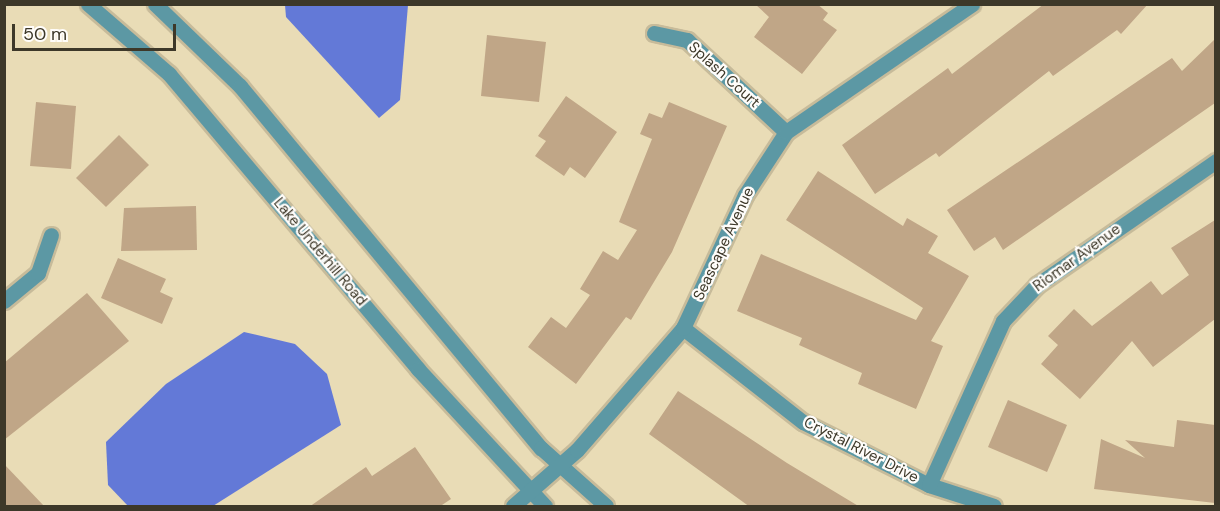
<!DOCTYPE html>
<html>
<head>
<meta charset="utf-8">
<style>
  body { margin:0 }
  #map { position:relative; width:1220px; height:511px; overflow:hidden; background:#e9dcb6; font-family:"DM Sans",sans-serif }
  div>[style] { position:absolute }
  [style*='--x'] { left:calc(var(--x)*1px); top:calc(var(--y)*1px); width:calc(var(--w)*1px); rotate:calc(var(--a)*1deg) }
  .water>* { inset:0; background:#6379d7 }
  .building>* { inset:0; background:#c0a687 }
  .roads { filter:drop-shadow(2px 0 #c7bb9a) drop-shadow(-2px 0 #c7bb9a) drop-shadow(0 2px #c7bb9a) drop-shadow(0 -2px #c7bb9a) }
  .minor>* { height:15px; margin:-7.5px; padding:0 7.5px; transform-origin:7.5px; border-radius:7.5px; background:#5c98a4 }
  span { translate:-50% -50%; white-space:nowrap; text-align:center; line-height:1.15; -webkit-text-stroke:4.5px #fffdfa; paint-order:stroke }
  .street-label { font-size:15px; color:#3d3829 }
  .frame { position:absolute; inset:0; border:6px solid #3d3829; pointer-events:none }
  .scale { position:absolute; left:12px; top:24px; width:164px; height:27px; box-sizing:border-box; border:3px solid #3d3829; border-top:0; padding-left:8px; font-size:18px; line-height:21px; white-space:nowrap; color:#3d3829; -webkit-text-stroke:4px #fffdfa; paint-order:stroke }
</style>
</head>
<body>
<div id="map">
  <div class="water">
    <div style="clip-path:polygon(285px 5px,408px 5px,400px 100px,379px 118px,286px 17px)"></div>
    <div style="clip-path:polygon(244px 332px,295px 344px,327px 374px,341px 425px,213px 506px,128px 506px,108px 485px,106px 442px,166px 384px)"></div>
  </div>
  <div class="building">
    <div style="clip-path:polygon(755px 4px,817px 4px,828px 13px,823px 20px,837px 30px,802px 74px,754px 37px,769px 17px)"></div>
    <div style="clip-path:polygon(1044px 4px,1148px 4px,1121px 34px,1117px 30px,1053px 76px,1049px 71px,939px 157px,936px 153px,875px 194px,842px 145px,948px 68px,952px 74px)"></div>
    <div style="clip-path:polygon(487px 35px,546px 42px,539px 102px,481px 96px)"></div>
    <div style="clip-path:polygon(1215px 39px,1215px 103px,1003px 250px,995px 237px,974px 251px,947px 210px,1172px 58px,1182px 71px)"></div>
    <div style="clip-path:polygon(566px 96px,617px 132px,585px 178px,570px 167px,564px 176px,535px 156px,546px 141px,538px 136px)"></div>
    <div style="clip-path:polygon(36px 102px,76px 106px,71px 169px,30px 166px)"></div>
    <div style="clip-path:polygon(669px 102px,727px 126px,672px 252px,631px 320px,626px 317px,576px 384px,528px 347px,551px 317px,566px 328px,590px 295px,580px 289px,603px 251px,618px 260px,637px 230px,619px 222px,652px 139px,640px 134px,649px 113px,662px 118px)"></div>
    <div style="clip-path:polygon(119px 135px,149px 165px,106px 207px,76px 178px)"></div>
    <div style="clip-path:polygon(818px 171px,903px 226px,907px 218px,938px 236px,928px 253px,969px 276px,931px 341px,943px 346px,916px 409px,858px 384px,862px 373px,799px 345px,802px 338px,737px 311px,761px 254px,916px 320px,923px 308px,786px 220px)"></div>
    <div style="clip-path:polygon(196px 206px,197px 250px,121px 251px,124px 208px)"></div>
    <div style="clip-path:polygon(1215px 220px,1215px 319px,1153px 367px,1132px 341px,1080px 399px,1041px 364px,1058px 345px,1048px 336px,1074px 309px,1092px 326px,1151px 281px,1162px 295px,1189px 275px,1171px 248px)"></div>
    <div style="clip-path:polygon(118px 258px,166px 279px,160px 292px,173px 298px,162px 324px,101px 298px)"></div>
    <div style="clip-path:polygon(87px 293px,129px 341px,4px 440px,4px 363px)"></div>
    <div style="clip-path:polygon(678px 391px,787px 463px,860px 507px,750px 507px,649px 434px)"></div>
    <div style="clip-path:polygon(1008px 400px,1067px 425px,1047px 472px,988px 447px)"></div>
    <div style="clip-path:polygon(1177px 420px,1215px 425px,1215px 503px,1094px 489px,1101px 439px,1145px 458px,1125px 440px,1174px 447px)"></div>
    <div style="clip-path:polygon(415px 447px,451px 499px,439px 507px,309px 507px,366px 467px,372px 476px)"></div>
    <div style="clip-path:polygon(4px 464px,45px 507px,4px 507px)"></div>
  </div>
  <div class="roads">
    <div class="minor">
      <div style="--x:88;--y:4;--w:107;--a:40.8"></div>
      <div style="--x:169;--y:74;--w:386;--a:49.8"></div>
      <div style="--x:418;--y:369;--w:187;--a:47.2"></div>
      <div style="--x:155;--y:4;--w:118;--a:44"></div>
      <div style="--x:240;--y:86;--w:471;--a:50.3"></div>
      <div style="--x:541;--y:448;--w:87;--a:41.7"></div>
      <div style="--x:654;--y:33;--w:34;--a:12"></div>
      <div style="--x:687;--y:40;--w:135;--a:42.9"></div>
      <div style="--x:4;--y:301;--w:44;--a:-39.5"></div>
      <div style="--x:38;--y:273;--w:40;--a:-71.1"></div>
      <div style="--x:683;--y:328;--w:152;--a:38.1"></div>
      <div style="--x:803;--y:422;--w:141;--a:26.6"></div>
      <div style="--x:929;--y:485;--w:68;--a:17.9"></div>
      <div style="--x:929;--y:485;--w:180;--a:-65.7"></div>
      <div style="--x:1003;--y:321;--w:50;--a:-46.6"></div>
      <div style="--x:1037;--y:285;--w:218;--a:-34.7"></div>
      <div style="--x:513;--y:506;--w:85;--a:-41.2"></div>
      <div style="--x:577;--y:450;--w:162;--a:-49"></div>
      <div style="--x:683;--y:328;--w:147;--a:-65"></div>
      <div style="--x:745;--y:195;--w:75;--a:-56.9"></div>
      <div style="--x:786;--y:132;--w:226;--a:-34.5"></div>
    </div>
  </div>
  <div class="street-label">
    <span style="left:724px;top:75px;rotate:42deg">Splash Court</span>
    <span style="left:724px;top:244px;rotate:-65deg">Seascape Avenue</span>
    <span style="left:320px;top:252px;rotate:50deg">Lake Underhill Road</span>
    <span style="left:1077px;top:258px;rotate:-36deg">Riomar Avenue</span>
    <span style="left:861px;top:450px;rotate:27deg">Crystal River Drive</span>
  </div>
  <div class="frame"></div>
  <div class="scale">50 m</div>
</div>
</body>
</html>
